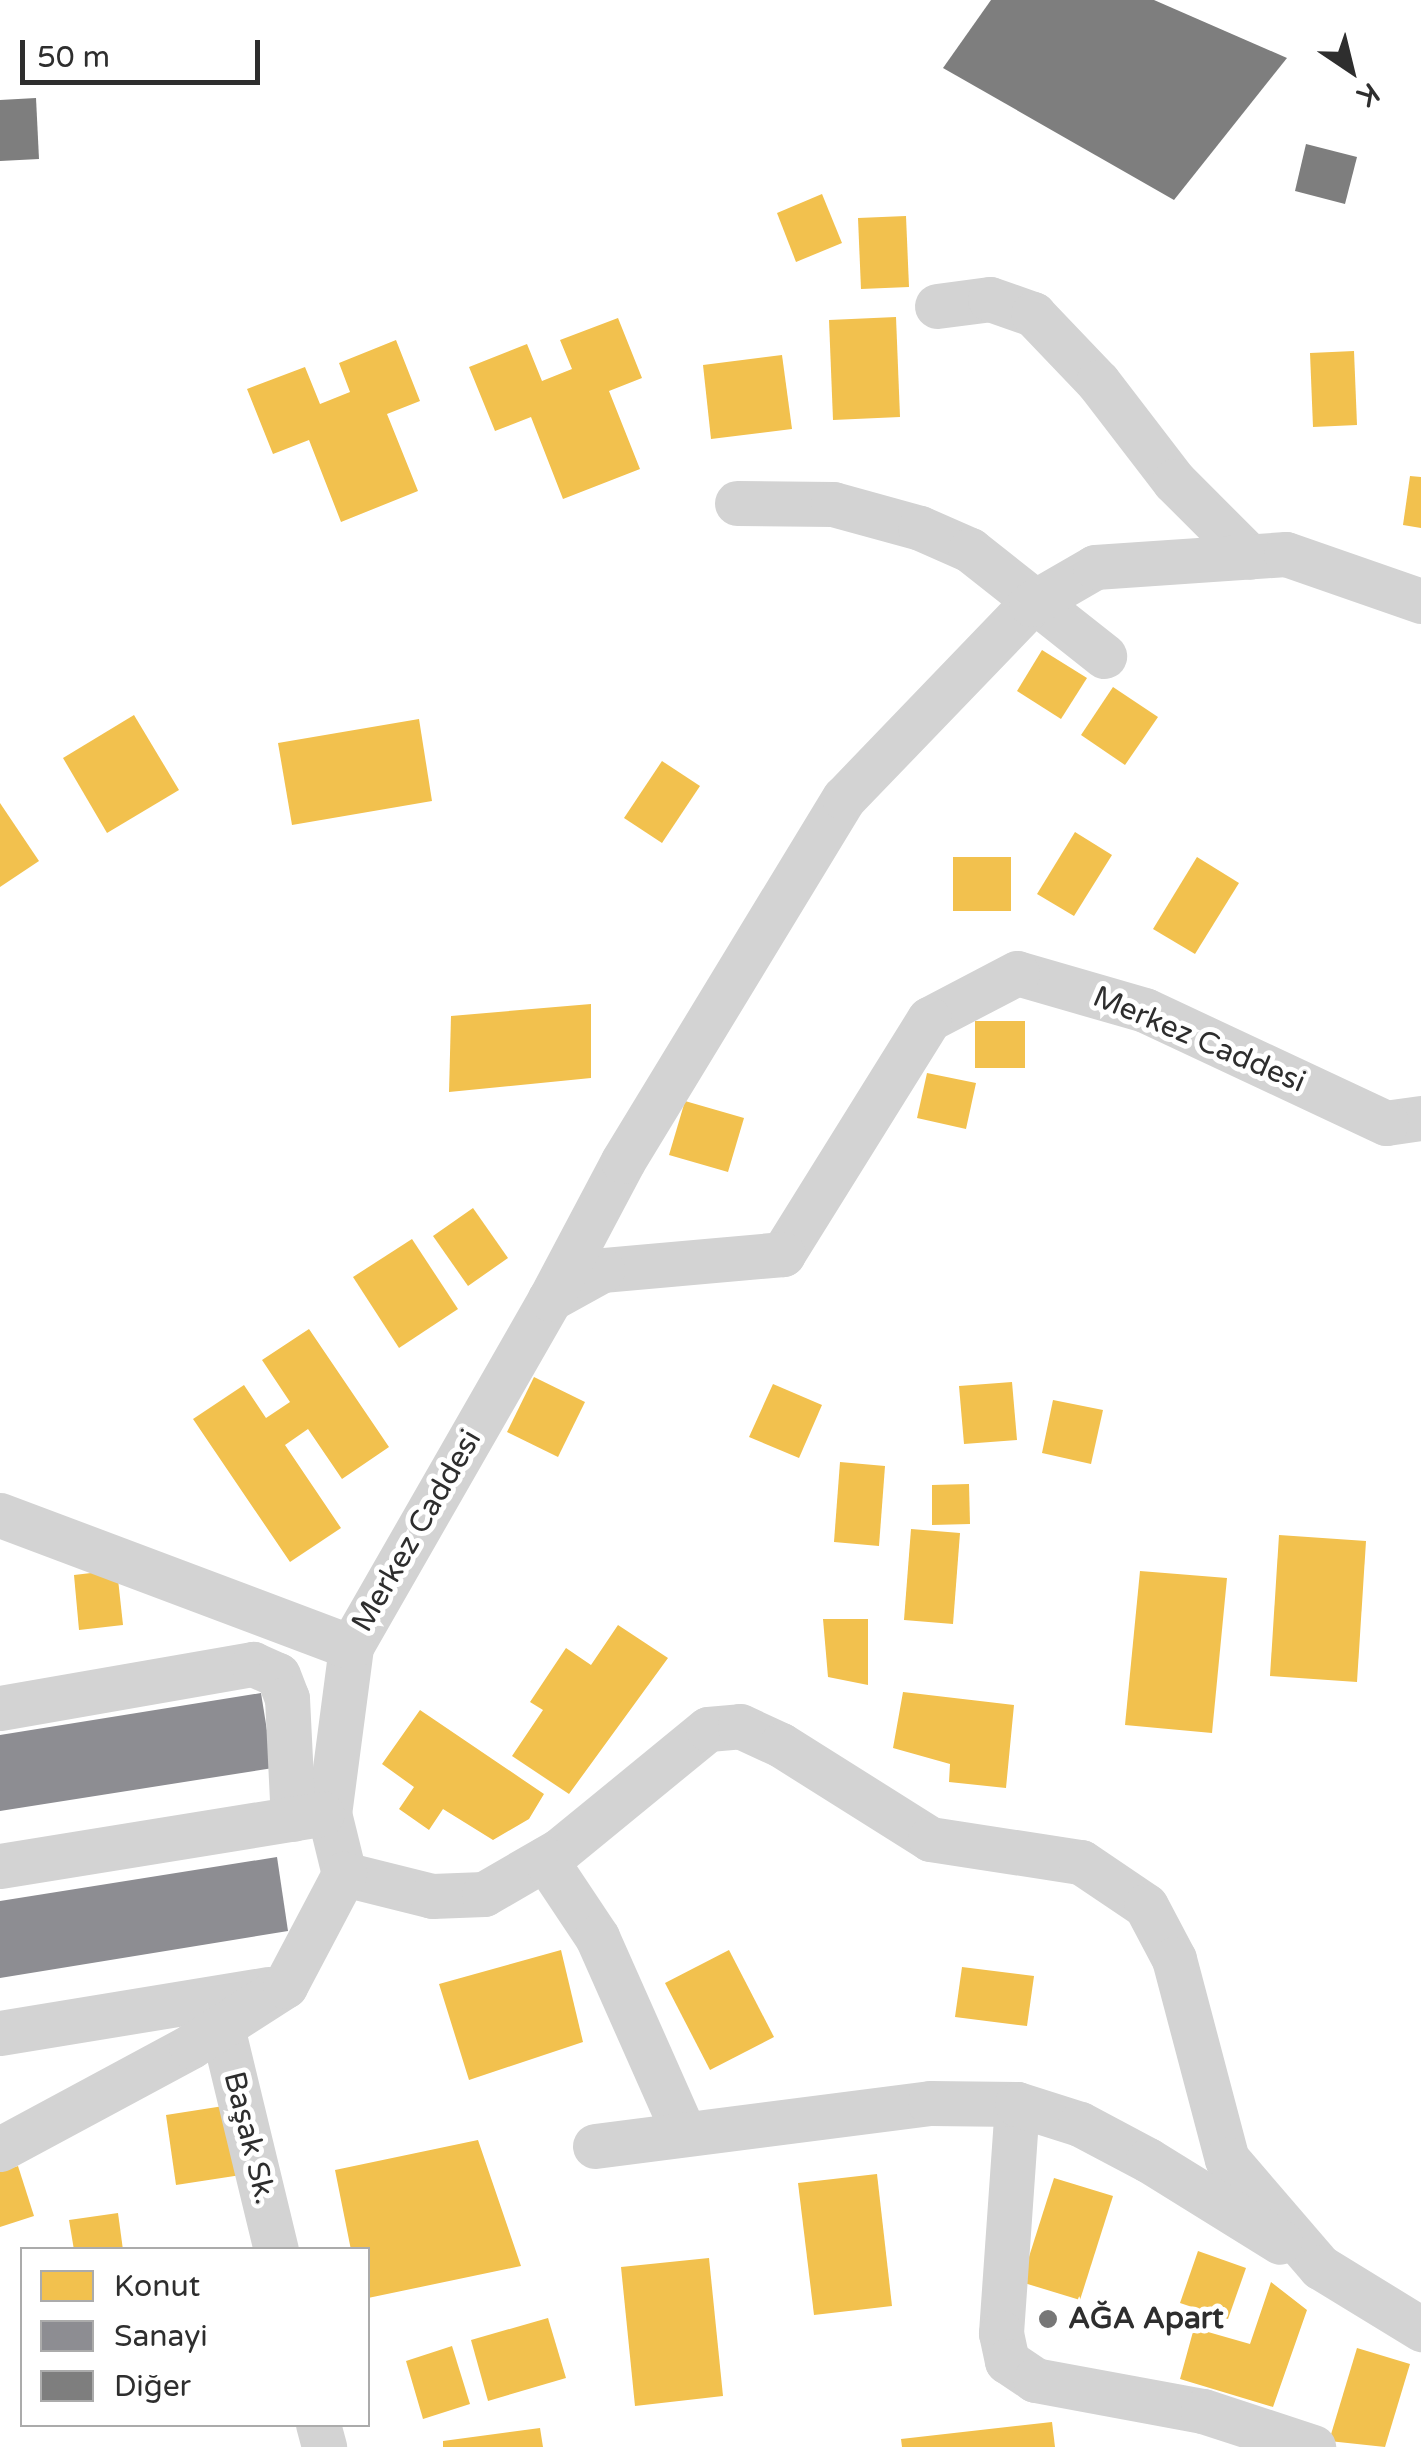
<!DOCTYPE html>
<html>
<head>
<meta charset="utf-8">
<style>
  body { margin:0 }
  #map { position:relative; width:1421px; height:2447px; overflow:hidden; background:#fff; font-family:"Varela Round",sans-serif }
  div>[style] { position:absolute }
  [style*='--x'] { left:calc(var(--x)*1px); top:calc(var(--y)*1px); width:calc(var(--w)*1px); rotate:calc(var(--a)*1deg) }
  .homes>* { inset:0; background:#f2c14e }
  .industry>* { inset:0; background:#8d8d92 }
  .building>* { inset:0; background:#7e7e7e }
  .minor>* { height:45px; margin:-22.5px; padding:0 22.5px; transform-origin:22.5px; border-radius:22.5px; background:#d3d3d3 }
  .dots>* { width:28px; height:28px; translate:-50% -50%; box-sizing:border-box; border:5px solid #fff; border-radius:50% }
  span { translate:-50% -50%; white-space:nowrap; text-align:center; line-height:1.15; -webkit-text-stroke:10px #fff; paint-order:stroke }
  .street-label { font-size:30px; color:#2e2e2e }
  .poi-label { font-size:30px; color:#2e2e2e; font-weight:700 }
  .left { translate:0 -50%; text-align:left }
  .legend { position:absolute; left:20px; top:2247px; width:350px; height:180px; box-sizing:border-box; background:#fff; border:2px solid #ababab; margin:0; padding:12px 18px; list-style:none; font-size:30px; color:#2e2e2e }
  .legend li { display:flex; align-items:center; gap:20px; height:50px }
  .legend b { width:50px; border:2px solid #ababab }
  .north { position:absolute; left:1301px; top:20px; width:100px; height:100px; -webkit-text-stroke:8px #fff; paint-order:stroke; rotate:145deg; font-size:28px; font-weight:700; line-height:40px; text-align:center; color:#2e2e2e }
  .north::after { content:''; display:block; margin:auto; width:35px; height:45px; background:#2e2e2e; clip-path:polygon(50% 0,100% 100%,50% 72%,0 100%) }
  .scale { position:absolute; left:20px; top:40px; width:240px; height:45px; box-sizing:border-box; border:5px solid #2e2e2e; border-top:0; padding-left:12px; font-size:30px; line-height:35px; white-space:nowrap; color:#2e2e2e; -webkit-text-stroke:8px #fff; paint-order:stroke }
</style>
</head>
<body>
<div id="map">
  <div class="homes">
    <div style="clip-path:polygon(822px 194px,842px 243px,796px 262px,777px 213px)"></div>
    <div style="clip-path:polygon(906px 216px,909px 287px,861px 289px,858px 218px)"></div>
    <div style="clip-path:polygon(896px 317px,900px 417px,833px 420px,829px 320px)"></div>
    <div style="clip-path:polygon(618px 318px,642px 378px,609px 391px,640px 469px,563px 499px,531px 417px,495px 431px,469px 367px,527px 344px,542px 381px,572px 369px,560px 340px)"></div>
    <div style="clip-path:polygon(396px 340px,420px 401px,387px 414px,418px 491px,341px 522px,309px 440px,273px 454px,247px 389px,305px 367px,320px 404px,350px 392px,339px 363px)"></div>
    <div style="clip-path:polygon(1354px 351px,1357px 425px,1313px 427px,1310px 353px)"></div>
    <div style="clip-path:polygon(782px 355px,792px 429px,711px 439px,703px 365px)"></div>
    <div style="clip-path:polygon(1410px 476px,1421px 477px,1421px 528px,1403px 525px)"></div>
    <div style="clip-path:polygon(1042px 650px,1087px 678px,1061px 719px,1017px 691px)"></div>
    <div style="clip-path:polygon(1113px 687px,1158px 717px,1125px 765px,1081px 735px)"></div>
    <div style="clip-path:polygon(134px 715px,179px 790px,107px 833px,63px 758px)"></div>
    <div style="clip-path:polygon(419px 719px,432px 801px,292px 825px,278px 743px)"></div>
    <div style="clip-path:polygon(662px 761px,700px 786px,662px 843px,624px 818px)"></div>
    <div style="clip-path:polygon(0 803px,39px 861px,0 887px)"></div>
    <div style="clip-path:polygon(1075px 832px,1112px 855px,1074px 916px,1037px 894px)"></div>
    <div style="clip-path:polygon(953px 857px,1011px 857px,1011px 911px,953px 911px)"></div>
    <div style="clip-path:polygon(1197px 857px,1239px 883px,1195px 954px,1153px 929px)"></div>
    <div style="clip-path:polygon(591px 1004px,591px 1078px,449px 1092px,451px 1016px)"></div>
    <div style="clip-path:polygon(975px 1021px,1025px 1021px,1025px 1068px,975px 1068px)"></div>
    <div style="clip-path:polygon(927px 1073px,976px 1083px,966px 1129px,917px 1118px)"></div>
    <div style="clip-path:polygon(685px 1101px,744px 1118px,728px 1172px,669px 1155px)"></div>
    <div style="clip-path:polygon(473px 1208px,508px 1258px,468px 1286px,433px 1236px)"></div>
    <div style="clip-path:polygon(412px 1239px,458px 1309px,399px 1348px,353px 1277px)"></div>
    <div style="clip-path:polygon(309px 1329px,389px 1447px,342px 1479px,308px 1429px,285px 1445px,341px 1528px,290px 1562px,193px 1419px,244px 1385px,266px 1418px,290px 1402px,262px 1360px)"></div>
    <div style="clip-path:polygon(534px 1377px,585px 1402px,558px 1457px,507px 1432px)"></div>
    <div style="clip-path:polygon(1012px 1382px,1017px 1440px,964px 1444px,959px 1386px)"></div>
    <div style="clip-path:polygon(773px 1384px,822px 1405px,799px 1458px,749px 1437px)"></div>
    <div style="clip-path:polygon(1053px 1400px,1103px 1410px,1091px 1464px,1042px 1453px)"></div>
    <div style="clip-path:polygon(840px 1462px,885px 1466px,879px 1546px,834px 1542px)"></div>
    <div style="clip-path:polygon(969px 1484px,970px 1524px,932px 1525px,932px 1485px)"></div>
    <div style="clip-path:polygon(911px 1529px,960px 1533px,953px 1624px,904px 1620px)"></div>
    <div style="clip-path:polygon(1279px 1535px,1366px 1541px,1357px 1682px,1270px 1676px)"></div>
    <div style="clip-path:polygon(117px 1570px,123px 1625px,79px 1630px,74px 1575px)"></div>
    <div style="clip-path:polygon(1140px 1571px,1227px 1578px,1212px 1733px,1125px 1725px)"></div>
    <div style="clip-path:polygon(823px 1619px,868px 1619px,868px 1685px,828px 1677px)"></div>
    <div style="clip-path:polygon(618px 1625px,668px 1658px,569px 1794px,512px 1756px,543px 1710px,530px 1702px,566px 1648px,591px 1665px)"></div>
    <div style="clip-path:polygon(903px 1692px,1014px 1705px,1006px 1788px,949px 1782px,950px 1764px,893px 1748px)"></div>
    <div style="clip-path:polygon(420px 1710px,544px 1794px,529px 1819px,493px 1840px,443px 1809px,429px 1830px,399px 1809px,414px 1787px,382px 1764px)"></div>
    <div style="clip-path:polygon(561px 1950px,583px 2042px,469px 2080px,439px 1984px)"></div>
    <div style="clip-path:polygon(729px 1950px,774px 2037px,710px 2070px,665px 1983px)"></div>
    <div style="clip-path:polygon(962px 1967px,1034px 1976px,1027px 2026px,955px 2017px)"></div>
    <div style="clip-path:polygon(230px 2105px,241px 2175px,176px 2185px,166px 2115px)"></div>
    <div style="clip-path:polygon(478px 2140px,521px 2266px,368px 2298px,368px 2250px,351px 2250px,335px 2170px)"></div>
    <div style="clip-path:polygon(18px 2166px,34px 2216px,0 2227px,0 2172px)"></div>
    <div style="clip-path:polygon(877px 2174px,892px 2306px,814px 2315px,798px 2183px)"></div>
    <div style="clip-path:polygon(1054px 2178px,1113px 2196px,1080px 2300px,1021px 2282px)"></div>
    <div style="clip-path:polygon(118px 2213px,123px 2250px,74px 2250px,69px 2220px)"></div>
    <div style="clip-path:polygon(1198px 2251px,1246px 2268px,1228px 2319px,1180px 2303px)"></div>
    <div style="clip-path:polygon(709px 2258px,723px 2396px,635px 2406px,621px 2267px)"></div>
    <div style="clip-path:polygon(1271px 2282px,1307px 2310px,1273px 2407px,1180px 2379px,1194px 2328px,1250px 2344px)"></div>
    <div style="clip-path:polygon(548px 2318px,566px 2378px,488px 2401px,471px 2340px)"></div>
    <div style="clip-path:polygon(452px 2346px,470px 2404px,423px 2419px,406px 2361px)"></div>
    <div style="clip-path:polygon(1357px 2348px,1410px 2364px,1385px 2447px,1329px 2441px)"></div>
    <div style="clip-path:polygon(1052px 2422px,1055px 2447px,902px 2447px,901px 2439px)"></div>
    <div style="clip-path:polygon(540px 2428px,543px 2447px,443px 2447px,443px 2441px)"></div>
  </div>
  <div class="industry">
    <div style="clip-path:polygon(261px 1693px,273px 1768px,0 1811px,0 1735px)"></div>
    <div style="clip-path:polygon(277px 1857px,288px 1931px,0 1978px,0 1901px)"></div>
  </div>
  <div class="building">
    <div style="clip-path:polygon(991px 0,1154px 0,1287px 58px,1174px 200px,943px 68px)"></div>
    <div style="clip-path:polygon(36px 98px,39px 159px,0 161px,0 100px)"></div>
    <div style="clip-path:polygon(1306px 144px,1357px 157px,1345px 204px,1295px 191px)"></div>
  </div>
  <div class="minor">
    <div style="--x:937;--y:306;--w:53;--a:-7.5"></div>
    <div style="--x:990;--y:299;--w:46;--a:19.2"></div>
    <div style="--x:1033;--y:314;--w:94;--a:46.3"></div>
    <div style="--x:1098;--y:382;--w:125;--a:52.5"></div>
    <div style="--x:1174;--y:481;--w:107;--a:45"></div>
    <div style="--x:737;--y:503;--w:96;--a:0.6"></div>
    <div style="--x:833;--y:504;--w:90;--a:15.4"></div>
    <div style="--x:920;--y:528;--w:55;--a:23.7"></div>
    <div style="--x:970;--y:550;--w:171;--a:38.3"></div>
    <div style="--x:1421;--y:1118;--w:35;--a:172"></div>
    <div style="--x:1386;--y:1123;--w:266;--a:-154.9"></div>
    <div style="--x:1145;--y:1010;--w:133;--a:-163.9"></div>
    <div style="--x:1017;--y:973;--w:99;--a:152.4"></div>
    <div style="--x:929;--y:1019;--w:277;--a:121.9"></div>
    <div style="--x:783;--y:1254;--w:182;--a:174.9"></div>
    <div style="--x:602;--y:1270;--w:60;--a:150.9"></div>
    <div style="--x:550;--y:1299;--w:401;--a:119.8"></div>
    <div style="--x:351;--y:1647;--w:167;--a:97.5"></div>
    <div style="--x:329;--y:1813;--w:63;--a:76.2"></div>
    <div style="--x:344;--y:1874;--w:91;--a:14"></div>
    <div style="--x:432;--y:1896;--w:52;--a:-2.2"></div>
    <div style="--x:484;--y:1894;--w:88;--a:-30.1"></div>
    <div style="--x:560;--y:1850;--w:191;--a:-39.3"></div>
    <div style="--x:708;--y:1729;--w:32;--a:-5"></div>
    <div style="--x:740;--y:1726;--w:45;--a:24.9"></div>
    <div style="--x:781;--y:1745;--w:176;--a:32.2"></div>
    <div style="--x:930;--y:1839;--w:153;--a:8.7"></div>
    <div style="--x:1081;--y:1862;--w:78;--a:34.1"></div>
    <div style="--x:1146;--y:1906;--w:60;--a:62.2"></div>
    <div style="--x:1174;--y:1959;--w:207;--a:75.2"></div>
    <div style="--x:1227;--y:2159;--w:143;--a:49.3"></div>
    <div style="--x:1320;--y:2267;--w:119;--a:31.5"></div>
    <div style="--x:550;--y:1299;--w:156;--a:-62.1"></div>
    <div style="--x:623;--y:1161;--w:425;--a:-58.7"></div>
    <div style="--x:844;--y:798;--w:269;--a:-46.1"></div>
    <div style="--x:1031;--y:604;--w:74;--a:-30"></div>
    <div style="--x:1095;--y:567;--w:191;--a:-3.9"></div>
    <div style="--x:1286;--y:554;--w:143;--a:19.2"></div>
    <div style="--x:0;--y:1515;--w:375;--a:20.6"></div>
    <div style="--x:0;--y:1708;--w:257;--a:-9.9"></div>
    <div style="--x:253;--y:1664;--w:27;--a:24"></div>
    <div style="--x:278;--y:1675;--w:25;--a:69"></div>
    <div style="--x:287;--y:1698;--w:121;--a:87.2"></div>
    <div style="--x:545;--y:1859;--w:94;--a:56.3"></div>
    <div style="--x:597;--y:1937;--w:212;--a:66.1"></div>
    <div style="--x:0;--y:1866;--w:326;--a:-9.2"></div>
    <div style="--x:222;--y:2027;--w:229;--a:76.4"></div>
    <div style="--x:0;--y:2033;--w:272;--a:-9.3"></div>
    <div style="--x:1017;--y:2104;--w:230;--a:94"></div>
    <div style="--x:1001;--y:2333;--w:29;--a:78"></div>
    <div style="--x:1007;--y:2361;--w:34;--a:34"></div>
    <div style="--x:1035;--y:2380;--w:171;--a:10.5"></div>
    <div style="--x:1203;--y:2411;--w:116;--a:18.1"></div>
    <div style="--x:595;--y:2146;--w:338;--a:-7.3"></div>
    <div style="--x:930;--y:2103;--w:87;--a:0.7"></div>
    <div style="--x:1017;--y:2104;--w:66;--a:17.6"></div>
    <div style="--x:1080;--y:2124;--w:77;--a:27.9"></div>
    <div style="--x:1148;--y:2160;--w:155;--a:31.8"></div>
    <div style="--x:0;--y:2149;--w:217;--a:-28.3"></div>
    <div style="--x:191;--y:2046;--w:112;--a:-32.6"></div>
    <div style="--x:285;--y:1986;--w:127;--a:-62.2"></div>
    <div style="--x:318;--y:2424;--w:24;--a:75"></div>
  </div>
  <div class="dots">
    <div style="left:1048px;top:2319px;background:#777"></div>
  </div>
  <div class="street-label">
    <span style="left:1199px;top:1040px;rotate:23deg">Merkez Caddesi</span>
    <span style="left:417px;top:1531px;rotate:-60deg">Merkez Caddesi</span>
    <span style="left:249px;top:2138px;rotate:76deg">Başak Sk.</span>
  </div>
  <div class="poi-label">
    <span class="left" style="left:1068px;top:2319px">AĞA Apart</span>
  </div>
  <ul class="legend">
  <li><b style="height:28px;background:#f2c14e"></b>Konut</li>
  <li><b style="height:28px;background:#8d8d92"></b>Sanayi</li>
  <li><b style="height:28px;background:#7e7e7e"></b>Diğer</li>
  </ul>
  <div class="north">K</div>
  <div class="scale">50 m</div>
</div>
</body>
</html>
